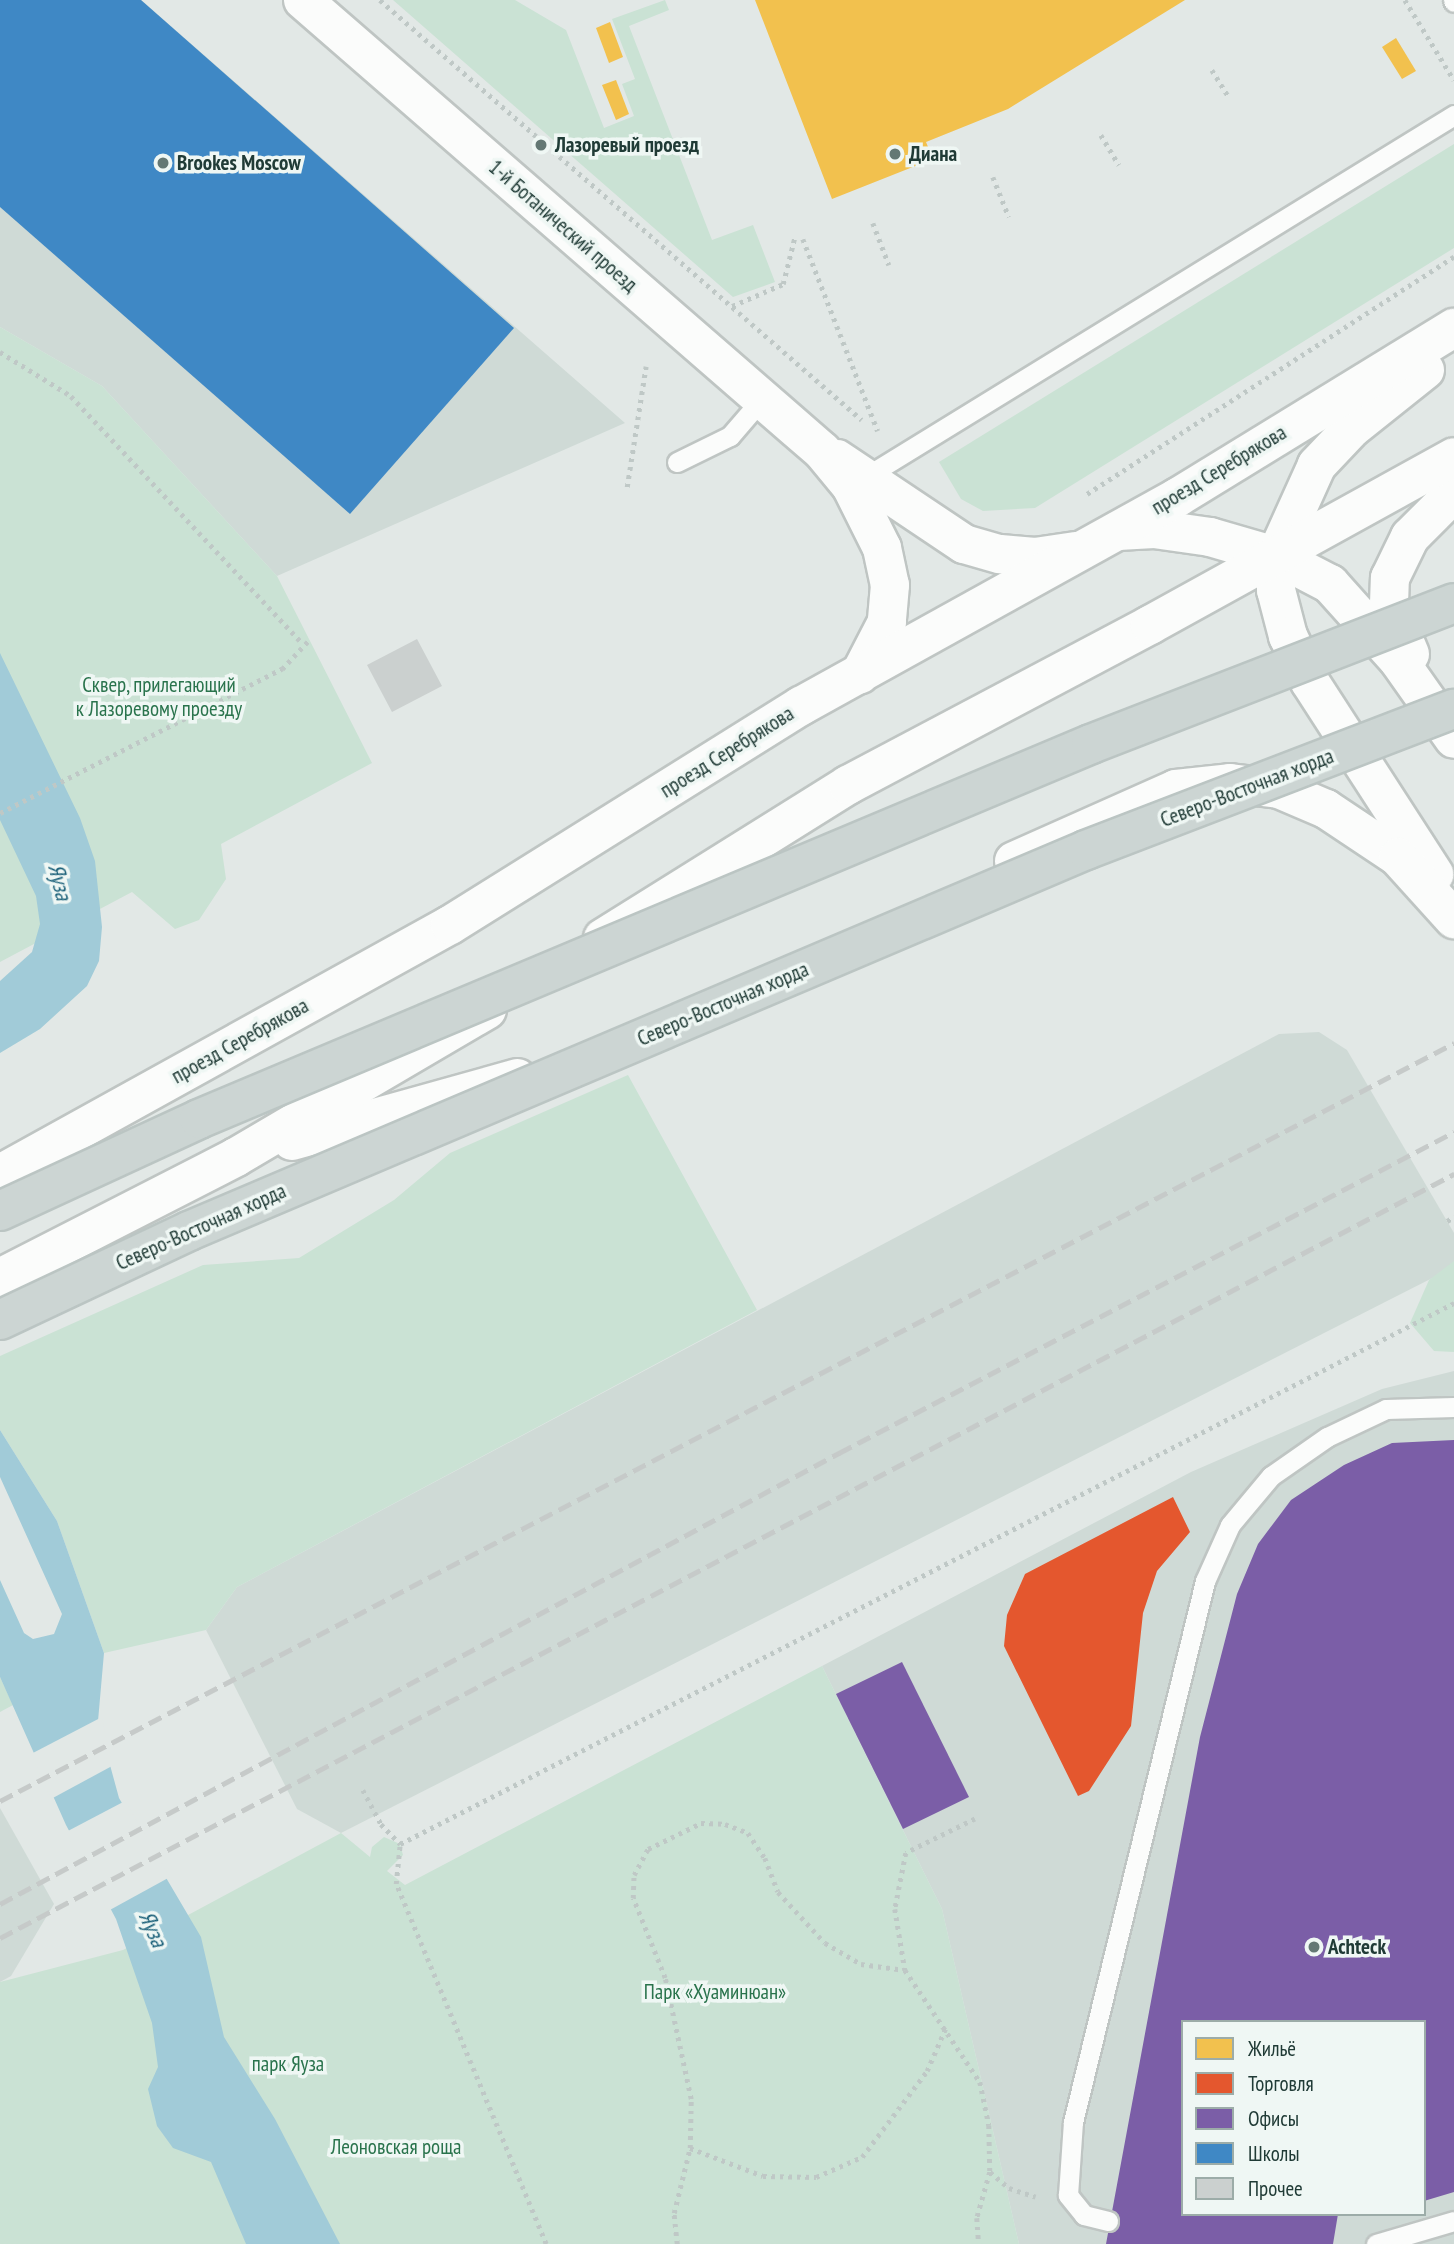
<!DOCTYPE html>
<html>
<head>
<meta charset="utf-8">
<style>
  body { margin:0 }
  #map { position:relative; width:1454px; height:2244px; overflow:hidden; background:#e2e8e6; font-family:"PT Sans Narrow",sans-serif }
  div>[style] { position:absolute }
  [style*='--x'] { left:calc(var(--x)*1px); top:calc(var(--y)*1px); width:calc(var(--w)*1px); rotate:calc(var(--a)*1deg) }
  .built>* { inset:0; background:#cfdad6 }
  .green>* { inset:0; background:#cae2d4 }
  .water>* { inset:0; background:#a1cbd8 }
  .pier>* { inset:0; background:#e2e8e6 }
  .homes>* { inset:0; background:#f2c14e }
  .shops>* { inset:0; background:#e4572e }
  .offices>* { inset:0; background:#7b5ea7 }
  .schools>* { inset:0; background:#3f88c5 }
  .building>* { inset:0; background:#cbd0cf }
  .path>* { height:4.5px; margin-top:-2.25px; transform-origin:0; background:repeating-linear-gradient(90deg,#bfc8c6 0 3.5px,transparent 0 8.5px) }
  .roads { filter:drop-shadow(2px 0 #bfc5c3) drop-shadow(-2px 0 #bfc5c3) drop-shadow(0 2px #bfc5c3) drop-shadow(0 -2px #bfc5c3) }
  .lane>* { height:19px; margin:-9.5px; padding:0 9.5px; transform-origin:9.5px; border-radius:9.5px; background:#fbfcfb }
  .street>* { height:38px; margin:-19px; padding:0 19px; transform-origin:19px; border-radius:19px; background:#fbfcfb }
  .secondary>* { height:38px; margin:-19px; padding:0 19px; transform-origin:19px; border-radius:19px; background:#fbfcfb }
  .rail>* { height:5px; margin-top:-2.5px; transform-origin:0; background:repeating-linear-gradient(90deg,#c6cac9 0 14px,transparent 0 21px) }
  .bridges { filter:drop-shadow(2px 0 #bbc5c3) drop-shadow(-2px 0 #bbc5c3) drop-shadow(0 2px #bbc5c3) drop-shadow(0 -2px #bbc5c3) }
  .primary-bridge>* { height:38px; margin:-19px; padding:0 19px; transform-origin:19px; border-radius:19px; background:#ccd5d3 }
  .dots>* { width:19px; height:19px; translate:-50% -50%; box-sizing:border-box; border:4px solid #eff7f4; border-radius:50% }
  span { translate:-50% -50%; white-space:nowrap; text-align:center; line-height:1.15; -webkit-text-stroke:7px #eff7f4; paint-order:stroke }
  .poi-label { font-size:21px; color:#203b36; font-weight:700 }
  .left { translate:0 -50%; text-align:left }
  .street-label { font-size:21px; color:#203b36 }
  .park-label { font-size:21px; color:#29734c }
  .water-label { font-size:23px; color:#195f78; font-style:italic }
  .legend { position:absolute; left:1181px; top:2020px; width:245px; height:196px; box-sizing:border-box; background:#eff7f4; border:2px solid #9caca8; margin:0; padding:9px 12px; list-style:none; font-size:21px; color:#203b36 }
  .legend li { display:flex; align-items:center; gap:14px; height:35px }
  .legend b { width:35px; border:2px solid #9caca8 }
</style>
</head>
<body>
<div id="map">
  <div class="built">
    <div style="clip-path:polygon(0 0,141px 0,625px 423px,277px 576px,102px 386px,0 327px)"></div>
    <div style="clip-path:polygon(1319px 1032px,1347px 1050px,1454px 1233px,1454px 1267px,341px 1833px,297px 1809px,206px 1630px,237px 1587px,1279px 1034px)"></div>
    <div style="clip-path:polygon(evenodd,1454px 1371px,1454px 2244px,1019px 2244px,942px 1909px,822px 1666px,1191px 1472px,1382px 1389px,1454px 1371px,1183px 2022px,1424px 2022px,1424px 2214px,1183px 2214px,1183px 2022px)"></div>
    <div style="clip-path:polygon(0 1808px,54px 1904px,11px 1976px,0 1982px)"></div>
  </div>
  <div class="green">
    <div style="clip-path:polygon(393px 0,515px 0,566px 30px,604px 128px,634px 116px,622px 84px,635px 79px,612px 19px,665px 0,669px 10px,629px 26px,712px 240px,753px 225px,775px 282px,733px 297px)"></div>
    <div style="clip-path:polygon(1454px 144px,1454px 248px,1035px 508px,983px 511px,961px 499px,939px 462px)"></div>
    <div style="clip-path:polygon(0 327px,102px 386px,277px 576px,372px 763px,221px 844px,226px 879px,199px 920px,175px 929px,132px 892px,0 962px)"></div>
    <div style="clip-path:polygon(628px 1075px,757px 1310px,237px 1587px,206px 1630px,104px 1653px,57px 1521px,0 1430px,0 1356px,203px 1265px,299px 1258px,394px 1200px,450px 1153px)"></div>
    <div style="clip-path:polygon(1454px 1261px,1454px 1352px,1434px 1351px,1410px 1323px,1429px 1280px)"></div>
    <div style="clip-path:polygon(822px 1666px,942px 1909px,1019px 2244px,0 2244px,0 1982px,123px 1950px,341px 1833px,370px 1857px,372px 1847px,384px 1837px,400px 1844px,403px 1855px,387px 1871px,405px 1885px)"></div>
    <div style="clip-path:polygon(0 1677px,13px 1705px,0 1712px)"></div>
  </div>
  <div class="water">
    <div style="clip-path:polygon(0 653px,80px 818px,95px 861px,102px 927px,99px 961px,87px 986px,40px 1029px,0 1053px,0 981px,32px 952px,40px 924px,36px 896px,0 820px)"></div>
    <div style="clip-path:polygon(0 1430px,57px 1521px,104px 1653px,98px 1721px,119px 1798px,201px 1937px,224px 2037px,275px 2119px,340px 2244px,246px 2244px,211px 2162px,173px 2148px,157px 2126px,148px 2089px,158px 2067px,152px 2023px,116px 1919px,66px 1825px,0 1677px,0 1580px,24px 1633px,33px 1639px,54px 1634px,62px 1614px,0 1477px)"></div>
  </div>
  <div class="pier">
    <div style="clip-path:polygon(102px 1717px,112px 1766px,51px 1799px,31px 1754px)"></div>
    <div style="clip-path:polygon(125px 1801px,170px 1877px,108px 1911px,66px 1832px)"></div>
  </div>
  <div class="homes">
    <div style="clip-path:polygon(755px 0,1185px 0,1008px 109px,926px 142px,933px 159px,832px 199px)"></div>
    <div style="clip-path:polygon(610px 22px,623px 57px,609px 63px,596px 28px)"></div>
    <div style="clip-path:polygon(1396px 38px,1416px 71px,1402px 79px,1382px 47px)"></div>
    <div style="clip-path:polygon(616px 80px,629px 114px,616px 120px,602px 85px)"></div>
  </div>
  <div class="shops">
    <div style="clip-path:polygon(1173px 1497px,1190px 1532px,1157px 1571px,1143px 1613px,1131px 1726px,1089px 1791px,1078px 1796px,1004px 1646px,1007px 1615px,1025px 1574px)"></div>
  </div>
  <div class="offices">
    <div style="clip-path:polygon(1454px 1440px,1454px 2192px,1424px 2201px,1424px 2022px,1183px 2022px,1183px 2214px,1338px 2214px,1333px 2244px,1106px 2244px,1200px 1737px,1237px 1594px,1258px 1544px,1291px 1500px,1344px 1465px,1392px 1443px)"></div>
    <div style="clip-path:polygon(902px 1662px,969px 1797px,903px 1829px,836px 1694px)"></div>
  </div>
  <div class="schools">
    <div style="clip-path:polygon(0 0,141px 0,514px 328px,350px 514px,0 207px)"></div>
  </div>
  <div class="building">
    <div style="clip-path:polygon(417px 639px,442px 686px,392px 712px,367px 665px)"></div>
  </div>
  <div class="path">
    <div style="--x:380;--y:0;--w:639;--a:41.07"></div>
    <div style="--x:1405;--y:0;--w:94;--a:58.5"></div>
    <div style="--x:1212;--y:70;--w:32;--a:58"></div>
    <div style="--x:1101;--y:135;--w:35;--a:59"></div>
    <div style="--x:993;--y:177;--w:43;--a:68.2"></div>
    <div style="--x:873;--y:223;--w:45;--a:69.1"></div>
    <div style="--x:803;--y:239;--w:206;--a:68.7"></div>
    <div style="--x:732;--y:306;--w:56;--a:-23.3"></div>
    <div style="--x:783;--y:284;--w:49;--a:-76"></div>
    <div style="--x:0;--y:352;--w:84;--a:31.8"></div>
    <div style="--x:71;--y:396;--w:338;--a:46.9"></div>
    <div style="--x:627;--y:487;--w:122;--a:-81.1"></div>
    <div style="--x:1087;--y:494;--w:437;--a:-32.9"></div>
    <div style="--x:0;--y:813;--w:317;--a:-27.1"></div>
    <div style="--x:282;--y:669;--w:40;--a:-47"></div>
    <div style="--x:1447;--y:1221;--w:8;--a:-30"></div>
    <div style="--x:363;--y:1790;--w:38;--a:62"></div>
    <div style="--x:381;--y:1824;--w:28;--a:46"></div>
    <div style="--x:975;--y:1819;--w:77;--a:153.8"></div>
    <div style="--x:906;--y:1853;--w:57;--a:101.1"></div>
    <div style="--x:895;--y:1909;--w:62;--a:80.7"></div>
    <div style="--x:905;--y:1970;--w:135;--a:56.2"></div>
    <div style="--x:980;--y:2082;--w:44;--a:78.2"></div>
    <div style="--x:989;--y:2125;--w:47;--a:88.8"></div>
    <div style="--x:990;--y:2172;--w:48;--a:105.8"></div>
    <div style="--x:977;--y:2218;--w:26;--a:86"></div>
    <div style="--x:690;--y:2148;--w:78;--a:21"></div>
    <div style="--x:763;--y:2176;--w:53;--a:1.1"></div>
    <div style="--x:816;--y:2177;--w:50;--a:-23.5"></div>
    <div style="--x:862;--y:2157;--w:108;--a:-52.9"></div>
    <div style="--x:927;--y:2071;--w:48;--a:-66.6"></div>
    <div style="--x:990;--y:2172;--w:25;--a:40"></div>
    <div style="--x:1009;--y:2188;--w:28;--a:18"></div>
    <div style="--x:546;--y:2244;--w:390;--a:-112.6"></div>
    <div style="--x:396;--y:1884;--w:40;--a:-84.3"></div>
    <div style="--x:400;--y:1844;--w:1185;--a:-27.17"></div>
    <div style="--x:677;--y:2244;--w:31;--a:-96"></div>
    <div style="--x:674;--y:2213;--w:67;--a:-76.2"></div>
    <div style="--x:690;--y:2148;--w:49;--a:-88.8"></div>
    <div style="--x:691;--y:2099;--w:124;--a:-102.1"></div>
    <div style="--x:665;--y:1978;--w:86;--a:-111.8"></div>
    <div style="--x:633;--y:1898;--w:23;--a:-88"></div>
    <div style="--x:634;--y:1875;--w:30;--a:-62"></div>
    <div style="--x:648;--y:1849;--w:59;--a:-26.1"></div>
    <div style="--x:701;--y:1823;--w:24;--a:2"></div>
    <div style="--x:725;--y:1824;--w:25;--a:21"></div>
    <div style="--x:748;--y:1833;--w:30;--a:56"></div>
    <div style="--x:765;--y:1858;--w:36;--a:69"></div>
    <div style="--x:778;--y:1892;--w:69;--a:47.3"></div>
    <div style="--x:825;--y:1943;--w:42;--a:30.3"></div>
    <div style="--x:861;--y:1964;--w:44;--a:7.8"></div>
  </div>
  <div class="roads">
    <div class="lane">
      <div style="--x:1453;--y:0;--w:2;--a:63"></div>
      <div style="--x:677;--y:462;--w:59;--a:-26.1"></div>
      <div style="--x:730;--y:436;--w:48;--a:-49.3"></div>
      <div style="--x:867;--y:476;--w:689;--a:-31.59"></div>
      <div style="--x:1108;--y:2221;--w:25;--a:-166"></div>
      <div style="--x:1084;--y:2215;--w:26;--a:-129"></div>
      <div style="--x:1068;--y:2195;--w:73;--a:-86.1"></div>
      <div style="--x:1073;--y:2122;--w:557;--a:-76.29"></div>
      <div style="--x:1205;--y:1581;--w:61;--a:-65.9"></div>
      <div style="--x:1230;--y:1525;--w:64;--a:-50.1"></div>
      <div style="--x:1271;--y:1476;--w:68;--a:-34.9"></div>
      <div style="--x:1327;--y:1437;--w:65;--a:-25.4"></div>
      <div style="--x:1386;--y:1409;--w:68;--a:-1.7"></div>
      <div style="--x:1376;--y:2244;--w:81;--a:-16.4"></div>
    </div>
    <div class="street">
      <div style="--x:303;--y:0;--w:688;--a:40.99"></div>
      <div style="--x:822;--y:451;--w:45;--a:50.4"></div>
      <div style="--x:851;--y:486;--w:69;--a:63.4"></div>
      <div style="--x:882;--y:548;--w:38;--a:78"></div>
      <div style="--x:890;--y:585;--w:37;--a:95"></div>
      <div style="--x:887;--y:622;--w:59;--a:117.4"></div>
      <div style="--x:837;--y:459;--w:153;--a:33.8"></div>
      <div style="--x:964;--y:544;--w:37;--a:16"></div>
      <div style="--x:1000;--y:554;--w:35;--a:5"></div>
      <div style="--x:1035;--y:557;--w:41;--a:-8.3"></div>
    </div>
    <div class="secondary">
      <div style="--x:1425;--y:370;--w:95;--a:141.4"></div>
      <div style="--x:1351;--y:429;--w:50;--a:133.4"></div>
      <div style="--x:1317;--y:465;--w:100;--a:114.3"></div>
      <div style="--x:1276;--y:556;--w:34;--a:90"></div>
      <div style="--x:1276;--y:590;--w:48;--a:75.4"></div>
      <div style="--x:1288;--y:636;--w:51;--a:64.4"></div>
      <div style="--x:1310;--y:682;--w:229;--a:57.1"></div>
      <div style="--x:1118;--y:531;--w:36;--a:-3"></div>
      <div style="--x:1154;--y:529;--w:57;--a:8.1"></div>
      <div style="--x:1210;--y:537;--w:69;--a:16.1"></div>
      <div style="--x:1276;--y:556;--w:61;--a:27.4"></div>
      <div style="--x:1330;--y:584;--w:103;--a:48.1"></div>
      <div style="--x:1399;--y:661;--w:95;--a:54.8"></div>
      <div style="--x:1410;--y:654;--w:54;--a:-112.8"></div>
      <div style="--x:1389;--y:604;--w:26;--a:-88"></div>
      <div style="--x:1390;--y:578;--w:46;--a:-64"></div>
      <div style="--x:1410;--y:537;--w:62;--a:-45"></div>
      <div style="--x:1014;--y:861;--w:177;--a:-24"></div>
      <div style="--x:1176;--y:789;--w:54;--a:-6.3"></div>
      <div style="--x:1230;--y:783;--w:49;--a:7"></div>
      <div style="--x:1279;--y:789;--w:51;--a:23.1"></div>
      <div style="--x:1326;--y:809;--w:87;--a:33.7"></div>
      <div style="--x:1398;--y:857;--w:84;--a:47.9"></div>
      <div style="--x:603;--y:938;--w:289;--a:-32"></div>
      <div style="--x:848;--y:785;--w:342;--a:-27.9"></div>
      <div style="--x:1150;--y:625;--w:347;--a:-28.9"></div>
      <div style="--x:292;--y:1141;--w:234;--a:-15.6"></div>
      <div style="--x:0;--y:1174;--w:514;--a:-28.96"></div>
      <div style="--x:450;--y:925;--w:414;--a:-32"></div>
      <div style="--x:801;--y:706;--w:431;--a:-29"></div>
      <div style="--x:1178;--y:497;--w:324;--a:-31.5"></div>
      <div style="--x:0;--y:1278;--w:265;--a:-27.1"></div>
      <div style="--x:236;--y:1157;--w:291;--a:-30.4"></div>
    </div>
  </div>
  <div class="rail">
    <div style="--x:0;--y:1801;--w:1640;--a:-27.53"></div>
    <div style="--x:0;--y:1904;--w:953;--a:-28.26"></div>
    <div style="--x:839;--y:1453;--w:694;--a:-27.56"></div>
    <div style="--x:0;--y:1938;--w:1643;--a:-27.72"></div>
  </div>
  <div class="bridges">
    <div class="primary-bridge">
      <div style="--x:0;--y:1211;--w:219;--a:-24.8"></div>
      <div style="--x:199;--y:1119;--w:968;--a:-22.8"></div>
      <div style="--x:1091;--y:744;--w:389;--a:-21.2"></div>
      <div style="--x:0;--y:1320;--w:209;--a:-25.2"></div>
      <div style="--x:189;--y:1231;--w:975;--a:-23.01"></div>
      <div style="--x:1086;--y:850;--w:394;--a:-21"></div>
    </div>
  </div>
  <div class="dots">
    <div style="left:541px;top:145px;background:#647874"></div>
    <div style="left:895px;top:154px;background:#647874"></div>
    <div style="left:163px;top:163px;background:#647874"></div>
    <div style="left:1314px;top:1947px;background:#647874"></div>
  </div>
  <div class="poi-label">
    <span class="left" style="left:555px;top:145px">Лазоревый проезд</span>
    <span class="left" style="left:909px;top:154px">Диана</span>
    <span class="left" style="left:177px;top:163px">Brookes Moscow</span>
    <span class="left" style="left:1328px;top:1947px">Achteck</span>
  </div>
  <div class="street-label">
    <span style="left:563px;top:226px;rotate:41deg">1-й Ботанический проезд</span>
    <span style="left:1219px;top:470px;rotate:-31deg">проезд Серебрякова</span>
    <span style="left:727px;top:752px;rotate:-32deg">проезд Серебрякова</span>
    <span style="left:1247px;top:788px;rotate:-21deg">Северо-Восточная хорда</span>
    <span style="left:723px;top:1004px;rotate:-23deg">Северо-Восточная хорда</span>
    <span style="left:240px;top:1041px;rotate:-29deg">проезд Серебрякова</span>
    <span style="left:201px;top:1227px;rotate:-24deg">Северо-Восточная хорда</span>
  </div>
  <div class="park-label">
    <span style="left:159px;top:697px">Сквер, прилегающий<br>к Лазоревому проезду</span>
    <span style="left:715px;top:1992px">Парк «Хуаминюан»</span>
    <span style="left:288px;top:2064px">парк Яуза</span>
    <span style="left:396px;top:2147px">Леоновская роща</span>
  </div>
  <div class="water-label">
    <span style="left:60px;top:882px;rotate:76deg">Яуза</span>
    <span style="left:153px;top:1929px;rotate:66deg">Яуза</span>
  </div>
  <ul class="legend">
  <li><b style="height:19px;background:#f2c14e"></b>Жильё</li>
  <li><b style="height:19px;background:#e4572e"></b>Торговля</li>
  <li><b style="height:19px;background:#7b5ea7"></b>Офисы</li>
  <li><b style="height:19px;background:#3f88c5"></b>Школы</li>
  <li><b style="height:19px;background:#cbd0cf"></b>Прочее</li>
  </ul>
</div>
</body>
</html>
